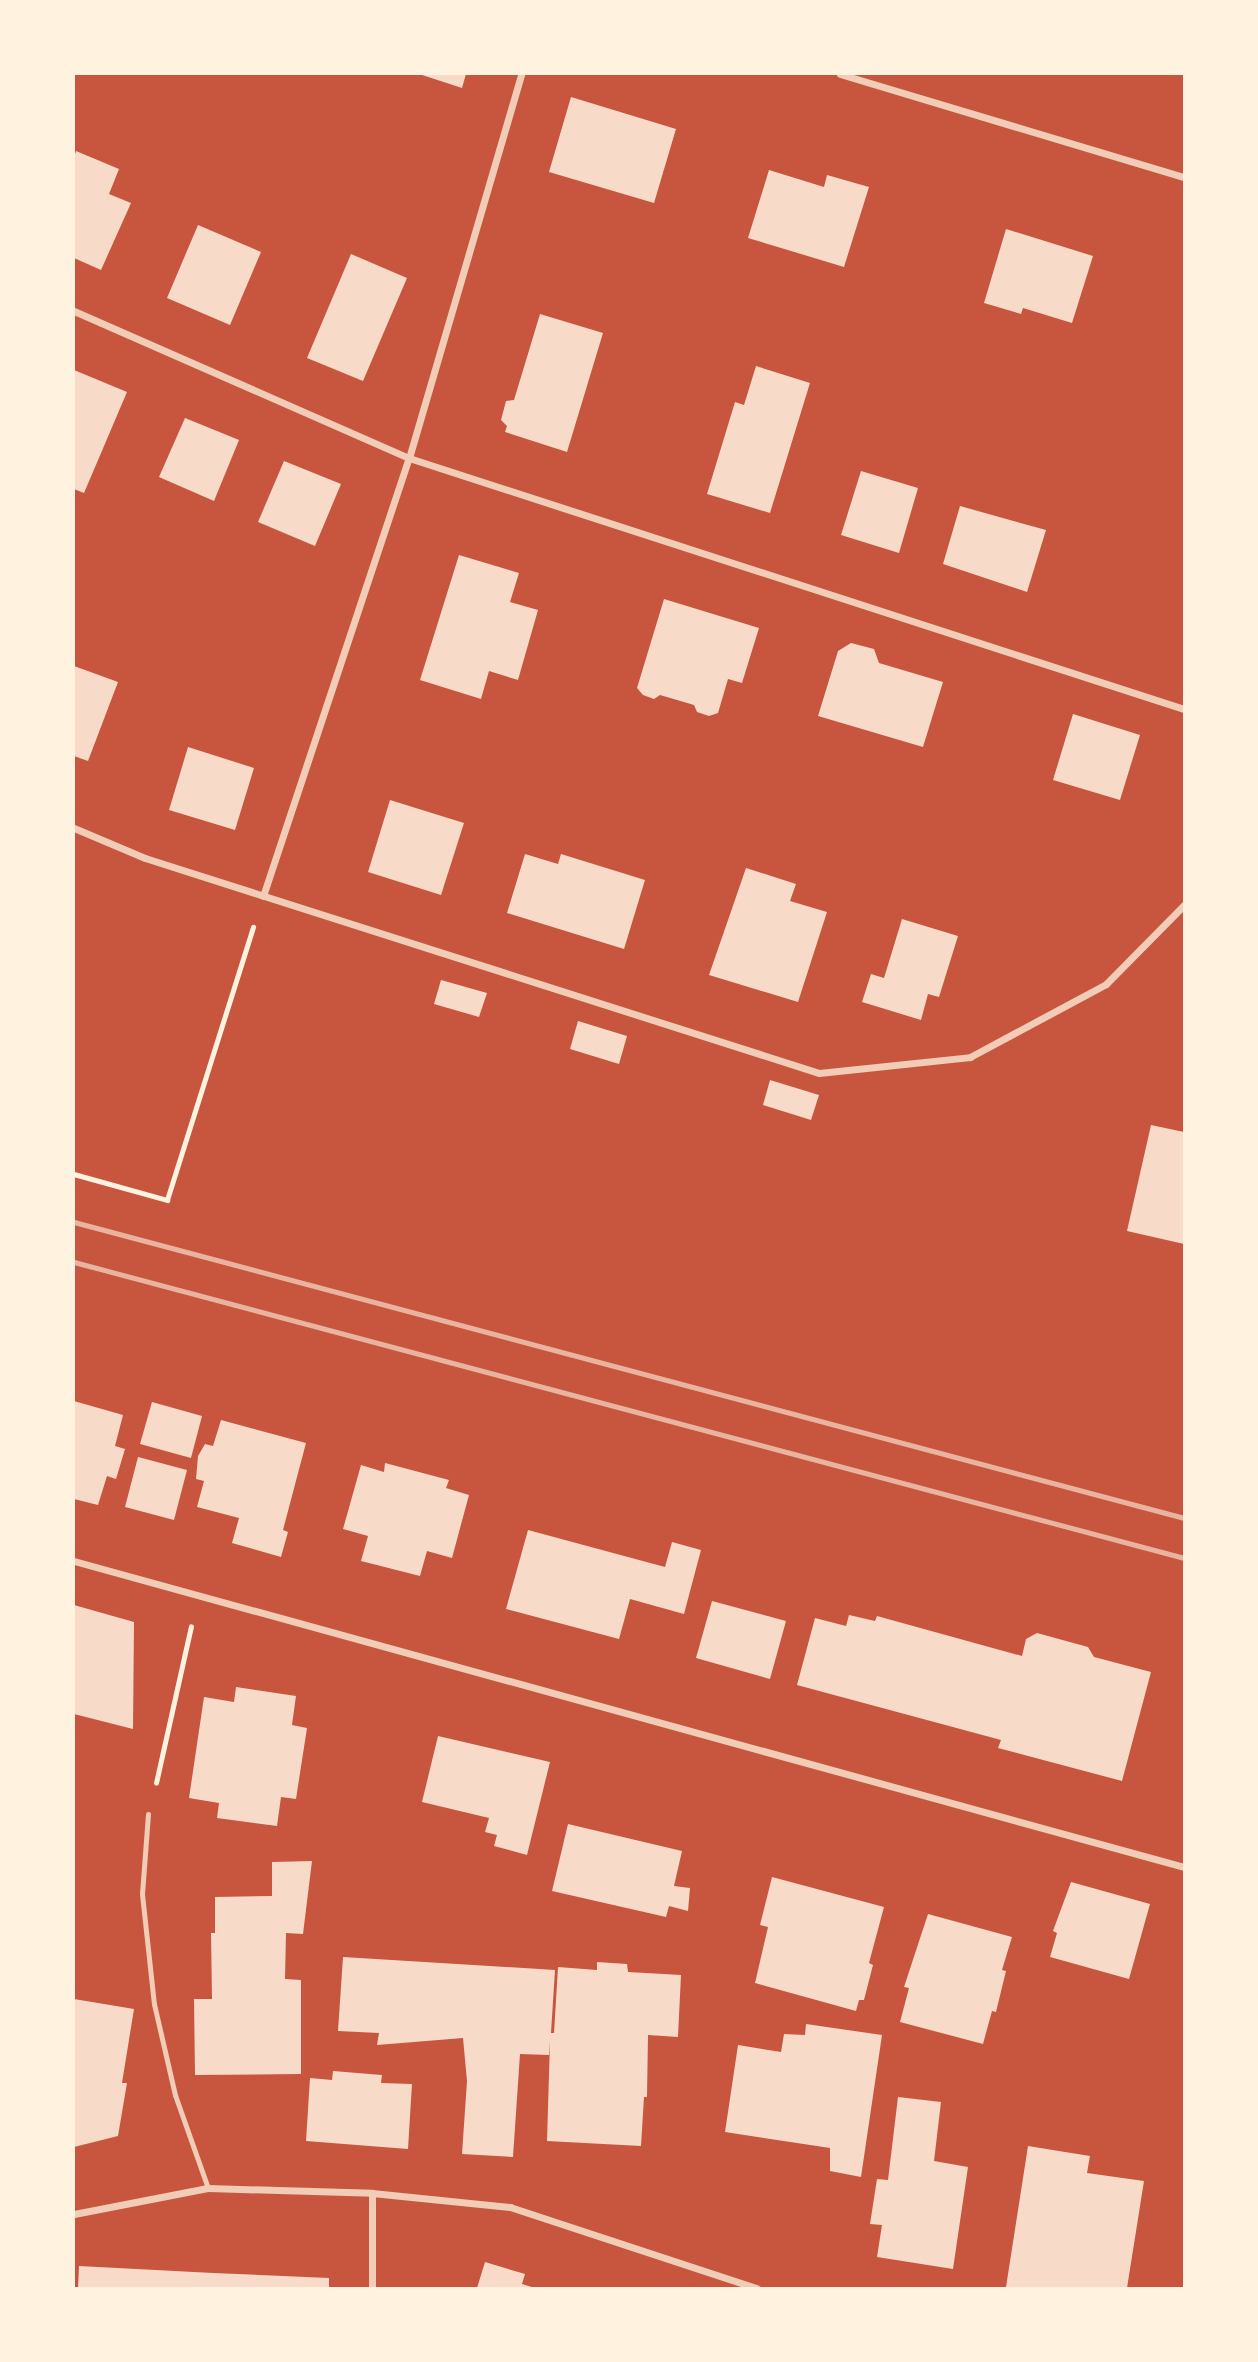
<!DOCTYPE html>
<html>
<head>
<meta charset="utf-8">
<style>
  body { margin:0 }
  #map { position:relative; width:1258px; height:2362px; overflow:hidden; background:#c8553d; font-family:"Work Sans",sans-serif }
  div>[style] { position:absolute }
  [style*='--x'] { left:calc(var(--x)*1px); top:calc(var(--y)*1px); width:calc(var(--w)*1px); rotate:calc(var(--a)*1deg) }
  .building>* { inset:0; background:#f7dbc8 }
  .path>* { height:4.5px; margin:-2.25px; padding:0 2.25px; transform-origin:2.25px; border-radius:2.25px; background:#fff3e0 }
  .service>* { height:5px; margin:-2.5px; padding:0 2.5px; transform-origin:2.5px; border-radius:2.5px; background:#f1ccb7 }
  .minor>* { height:7px; margin:-3.5px; padding:0 3.5px; transform-origin:3.5px; border-radius:3.5px; background:#f1ccb7 }
  .rail>* { height:5px; margin:-2.5px; padding:0 2.5px; transform-origin:2.5px; border-radius:2.5px; background:#e9b49f }
  span { translate:-50% -50%; white-space:nowrap; text-align:center; line-height:1.15; -webkit-text-stroke:7px #fff3e0; paint-order:stroke }
  .frame { position:absolute; inset:0; border:75px solid #fff3e0; pointer-events:none }
</style>
</head>
<body>
<div id="map">
  <div class="building">
    <div style="clip-path:polygon(419px 74px,466px 74px,462px 88px)"></div>
    <div style="clip-path:polygon(571px 97px,676px 129px,654px 203px,549px 172px)"></div>
    <div style="clip-path:polygon(76px 151px,119px 169px,109px 194px,131px 203px,101px 270px,74px 258px,74px 158px)"></div>
    <div style="clip-path:polygon(769px 170px,824px 187px,827px 175px,869px 187px,844px 267px,748px 238px)"></div>
    <div style="clip-path:polygon(198px 225px,261px 252px,230px 325px,167px 298px)"></div>
    <div style="clip-path:polygon(1006px 229px,1093px 256px,1072px 323px,1023px 308px,1021px 314px,984px 303px)"></div>
    <div style="clip-path:polygon(351px 254px,407px 278px,363px 381px,307px 358px)"></div>
    <div style="clip-path:polygon(540px 314px,603px 333px,567px 452px,505px 432px,507px 426px,501px 420px,506px 401px,514px 400px)"></div>
    <div style="clip-path:polygon(756px 366px,810px 383px,770px 513px,707px 494px,735px 402px,744px 405px)"></div>
    <div style="clip-path:polygon(74px 370px,127px 392px,84px 493px,74px 489px)"></div>
    <div style="clip-path:polygon(185px 418px,239px 440px,214px 501px,159px 477px)"></div>
    <div style="clip-path:polygon(284px 461px,341px 484px,315px 546px,258px 522px)"></div>
    <div style="clip-path:polygon(861px 471px,918px 488px,899px 553px,841px 535px)"></div>
    <div style="clip-path:polygon(960px 506px,1046px 530px,1027px 592px,943px 564px)"></div>
    <div style="clip-path:polygon(459px 555px,519px 573px,510px 602px,538px 610px,518px 680px,489px 671px,481px 699px,420px 680px)"></div>
    <div style="clip-path:polygon(664px 599px,759px 628px,742px 683px,728px 679px,718px 713px,709px 716px,697px 712px,694px 705px,660px 695px,654px 699px,643px 695px,637px 688px)"></div>
    <div style="clip-path:polygon(851px 643px,874px 649px,879px 663px,943px 682px,923px 747px,818px 716px,838px 651px)"></div>
    <div style="clip-path:polygon(74px 666px,118px 682px,88px 761px,74px 756px)"></div>
    <div style="clip-path:polygon(1073px 714px,1140px 735px,1120px 800px,1053px 780px)"></div>
    <div style="clip-path:polygon(188px 747px,254px 768px,235px 830px,169px 810px)"></div>
    <div style="clip-path:polygon(390px 800px,464px 823px,441px 895px,368px 872px)"></div>
    <div style="clip-path:polygon(525px 854px,558px 864px,561px 854px,645px 880px,624px 949px,507px 913px)"></div>
    <div style="clip-path:polygon(746px 868px,796px 884px,790px 901px,827px 912px,798px 1002px,709px 975px)"></div>
    <div style="clip-path:polygon(902px 919px,958px 936px,939px 997px,928px 994px,921px 1020px,862px 1002px,871px 974px,884px 978px)"></div>
    <div style="clip-path:polygon(441px 980px,487px 993px,479px 1017px,434px 1004px)"></div>
    <div style="clip-path:polygon(578px 1021px,627px 1036px,619px 1064px,570px 1049px)"></div>
    <div style="clip-path:polygon(770px 1080px,819px 1095px,811px 1120px,763px 1105px)"></div>
    <div style="clip-path:polygon(1151px 1125px,1184px 1132px,1184px 1244px,1127px 1231px)"></div>
    <div style="clip-path:polygon(74px 1401px,123px 1415px,115px 1446px,125px 1449px,116px 1479px,107px 1476px,98px 1505px,74px 1499px)"></div>
    <div style="clip-path:polygon(152px 1402px,202px 1416px,191px 1458px,140px 1444px)"></div>
    <div style="clip-path:polygon(221px 1420px,306px 1443px,283px 1530px,288px 1532px,281px 1557px,232px 1543px,239px 1518px,197px 1507px,204px 1481px,196px 1479px,198px 1456px,205px 1444px,213px 1446px)"></div>
    <div style="clip-path:polygon(138px 1457px,187px 1470px,174px 1520px,125px 1507px)"></div>
    <div style="clip-path:polygon(385px 1463px,449px 1480px,446px 1488px,469px 1495px,452px 1558px,427px 1551px,420px 1576px,361px 1561px,368px 1536px,343px 1529px,361px 1465px,384px 1472px)"></div>
    <div style="clip-path:polygon(528px 1530px,665px 1567px,672px 1542px,701px 1550px,684px 1614px,630px 1599px,619px 1639px,506px 1609px)"></div>
    <div style="clip-path:polygon(712px 1601px,786px 1621px,770px 1679px,696px 1658px)"></div>
    <div style="clip-path:polygon(74px 1605px,134px 1622px,133px 1729px,74px 1714px)"></div>
    <div style="clip-path:polygon(849px 1615px,875px 1621px,877px 1616px,1022px 1656px,1026px 1639px,1037px 1633px,1088px 1647px,1094px 1657px,1151px 1672px,1122px 1781px,998px 1748px,1001px 1740px,797px 1685px,815px 1618px,846px 1626px)"></div>
    <div style="clip-path:polygon(236px 1687px,296px 1696px,292px 1725px,307px 1728px,296px 1799px,281px 1797px,277px 1826px,217px 1818px,219px 1803px,189px 1798px,204px 1697px,234px 1702px)"></div>
    <div style="clip-path:polygon(438px 1736px,550px 1762px,527px 1855px,494px 1846px,497px 1835px,485px 1832px,489px 1818px,422px 1802px)"></div>
    <div style="clip-path:polygon(568px 1824px,682px 1851px,674px 1886px,690px 1888px,688px 1911px,669px 1906px,666px 1917px,552px 1891px)"></div>
    <div style="clip-path:polygon(312px 1861px,303px 1934px,286px 1933px,285px 1979px,301px 1980px,301px 2074px,195px 2075px,194px 1999px,212px 1999px,211px 1933px,215px 1933px,215px 1897px,272px 1896px,272px 1862px)"></div>
    <div style="clip-path:polygon(772px 1877px,884px 1907px,869px 1963px,873px 1965px,864px 2000px,859px 2000px,856px 2011px,755px 1983px,768px 1927px,760px 1925px)"></div>
    <div style="clip-path:polygon(1071px 1882px,1150px 1904px,1129px 1979px,1050px 1957px,1057px 1933px,1053px 1931px)"></div>
    <div style="clip-path:polygon(928px 1914px,1012px 1937px,1002px 1970px,1006px 1971px,996px 2012px,992px 2011px,983px 2044px,900px 2022px,909px 1988px,904px 1987px)"></div>
    <div style="clip-path:polygon(343px 1957px,555px 1970px,551px 2033px,554px 2033px,558px 1967px,597px 1970px,597px 1962px,627px 1964px,628px 1972px,681px 1975px,678px 2037px,648px 2035px,647px 2097px,644px 2097px,641px 2146px,547px 2141px,550px 2041px,549px 2055px,520px 2054px,513px 2157px,462px 2154px,467px 2081px,463px 2038px,377px 2045px,379px 2033px,338px 2031px)"></div>
    <div style="clip-path:polygon(74px 1999px,134px 2009px,122px 2083px,127px 2083px,118px 2136px,74px 2147px)"></div>
    <div style="clip-path:polygon(806px 2024px,882px 2035px,861px 2177px,830px 2171px,830px 2148px,725px 2132px,738px 2045px,781px 2052px,784px 2034px,805px 2035px)"></div>
    <div style="clip-path:polygon(333px 2071px,382px 2075px,381px 2083px,412px 2084px,408px 2149px,306px 2141px,310px 2078px,332px 2080px)"></div>
    <div style="clip-path:polygon(898px 2097px,941px 2102px,934px 2161px,968px 2167px,953px 2269px,877px 2257px,882px 2225px,870px 2224px,877px 2179px,888px 2180px)"></div>
    <div style="clip-path:polygon(1028px 2146px,1090px 2156px,1087px 2173px,1144px 2181px,1127px 2288px,1006px 2287px)"></div>
    <div style="clip-path:polygon(485px 2262px,525px 2274px,522px 2284px,535px 2288px,477px 2288px)"></div>
    <div style="clip-path:polygon(79px 2266px,213px 2273px,329px 2278px,329px 2288px,78px 2288px)"></div>
  </div>
  <div class="path">
    <div style="--x:74;--y:1174;--w:97;--a:15.6"></div>
    <div style="--x:167;--y:1200;--w:286;--a:-72.5"></div>
    <div style="--x:156;--y:1783;--w:160;--a:-77.4"></div>
  </div>
  <div class="service">
    <div style="--x:148;--y:1814;--w:80;--a:94.3"></div>
    <div style="--x:142;--y:1894;--w:111;--a:83.8"></div>
    <div style="--x:154;--y:2004;--w:93;--a:77"></div>
    <div style="--x:175;--y:2095;--w:99;--a:70.5"></div>
  </div>
  <div class="minor">
    <div style="--x:840;--y:74;--w:359;--a:16.7"></div>
    <div style="--x:74;--y:311;--w:366;--a:23.7"></div>
    <div style="--x:409;--y:458;--w:815;--a:17.95"></div>
    <div style="--x:74;--y:828;--w:77;--a:22.9"></div>
    <div style="--x:145;--y:858;--w:707;--a:17.69"></div>
    <div style="--x:819;--y:1073;--w:152;--a:-6"></div>
    <div style="--x:970;--y:1057;--w:154;--a:-28.2"></div>
    <div style="--x:1106;--y:984;--w:111;--a:-45.4"></div>
    <div style="--x:263;--y:896;--w:462;--a:-71.6"></div>
    <div style="--x:409;--y:458;--w:400;--a:-73.7"></div>
    <div style="--x:74;--y:1561;--w:1151;--a:15.41"></div>
    <div style="--x:372;--y:2193;--w:95;--a:90"></div>
    <div style="--x:74;--y:2214;--w:136;--a:-11"></div>
    <div style="--x:208;--y:2188;--w:164;--a:1.7"></div>
    <div style="--x:372;--y:2193;--w:139;--a:5.8"></div>
    <div style="--x:510;--y:2207;--w:260;--a:18.2"></div>
  </div>
  <div class="rail">
    <div style="--x:74;--y:1222;--w:1149;--a:14.93"></div>
    <div style="--x:74;--y:1262;--w:1149;--a:14.93"></div>
  </div>
  <div class="frame"></div>
</div>
</body>
</html>
